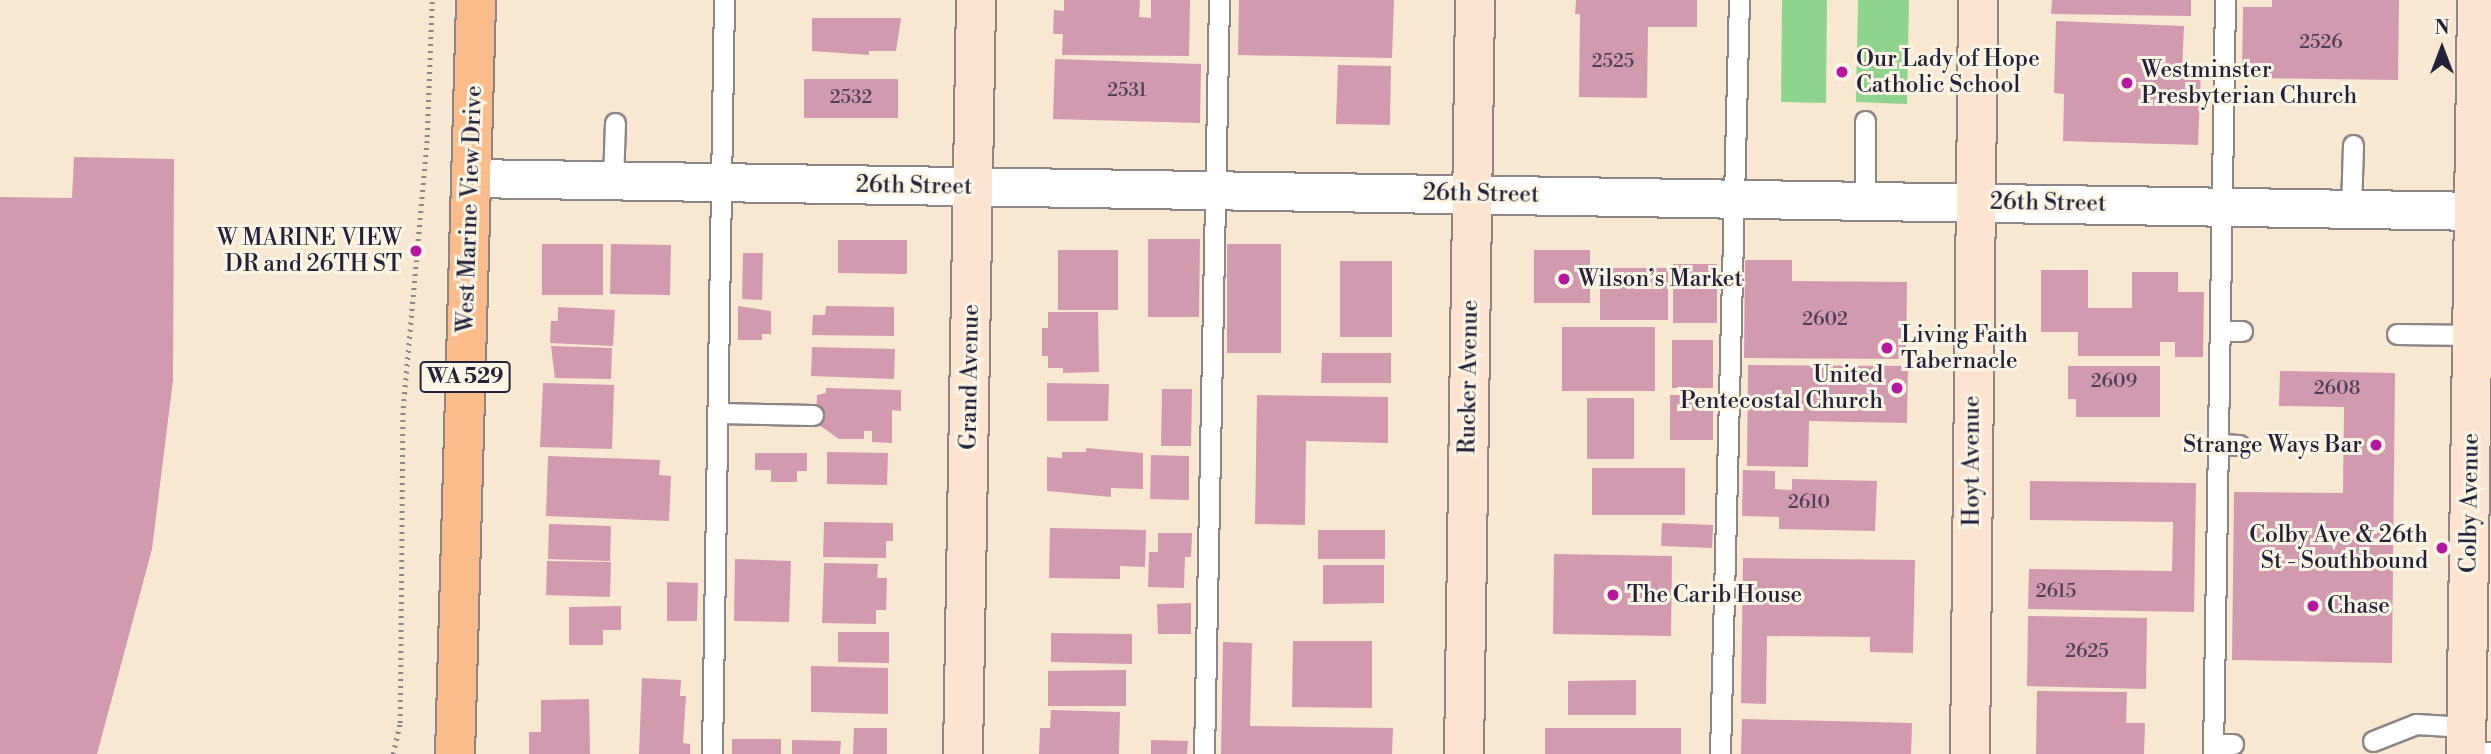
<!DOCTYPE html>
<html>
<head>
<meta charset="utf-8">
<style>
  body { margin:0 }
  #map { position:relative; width:2491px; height:754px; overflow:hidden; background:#f8e8d1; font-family:"Libre Bodoni",serif }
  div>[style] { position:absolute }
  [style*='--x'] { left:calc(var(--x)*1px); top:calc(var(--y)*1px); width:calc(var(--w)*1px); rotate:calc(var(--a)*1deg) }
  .green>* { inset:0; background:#8fd48e }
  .building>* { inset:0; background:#d19aae }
  .path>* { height:4.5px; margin-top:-2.25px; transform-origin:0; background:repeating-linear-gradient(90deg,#8d8586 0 2px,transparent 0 7px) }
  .roads { filter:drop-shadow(2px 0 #8d8586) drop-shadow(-2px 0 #8d8586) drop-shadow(0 2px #8d8586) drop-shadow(0 -2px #8d8586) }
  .lane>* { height:19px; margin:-9.5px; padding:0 9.5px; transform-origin:9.5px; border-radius:9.5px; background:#fff }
  .street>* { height:37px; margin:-18.5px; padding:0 18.5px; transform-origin:18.5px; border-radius:18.5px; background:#fff }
  .secondary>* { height:38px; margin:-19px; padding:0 19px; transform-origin:19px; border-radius:19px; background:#fde4d1 }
  .primary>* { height:38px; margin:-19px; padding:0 19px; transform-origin:19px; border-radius:19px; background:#fabc8b }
  .dots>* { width:19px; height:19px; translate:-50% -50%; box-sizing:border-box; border:4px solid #fcf5e5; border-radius:50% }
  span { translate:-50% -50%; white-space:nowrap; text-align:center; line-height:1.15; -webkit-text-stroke:6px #fcf5e5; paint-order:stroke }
  .number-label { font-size:19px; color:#4e4058 }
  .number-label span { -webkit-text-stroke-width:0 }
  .shield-label span { padding:2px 5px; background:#fcf5e5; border:2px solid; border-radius:5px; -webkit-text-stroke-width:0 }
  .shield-label { font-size:21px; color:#22223b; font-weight:700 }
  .poi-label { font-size:23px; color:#22223b }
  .left { translate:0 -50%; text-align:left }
  .right { translate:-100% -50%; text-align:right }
  .street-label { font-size:23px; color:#22223b }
  .north { position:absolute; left:2407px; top:14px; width:70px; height:70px; -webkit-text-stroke:5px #fcf5e5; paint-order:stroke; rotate:0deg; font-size:19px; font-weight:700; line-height:28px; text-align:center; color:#22223b }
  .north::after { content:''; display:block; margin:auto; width:24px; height:32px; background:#22223b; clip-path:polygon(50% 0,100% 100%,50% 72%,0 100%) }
</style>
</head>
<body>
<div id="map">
  <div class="green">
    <div style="clip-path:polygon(1782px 0,1827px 0,1826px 103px,1781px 102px)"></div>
    <div style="clip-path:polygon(1858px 0,1909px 0,1907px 104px,1856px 102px)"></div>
  </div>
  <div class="building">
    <div style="clip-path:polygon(1064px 0,1140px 0,1139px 17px,1151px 18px,1151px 0,1190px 0,1189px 56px,1062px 55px,1063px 34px,1053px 34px,1054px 10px,1064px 11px)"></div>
    <div style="clip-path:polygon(1239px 0,1394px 0,1392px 58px,1238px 55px)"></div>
    <div style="clip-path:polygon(1576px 0,1697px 0,1697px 27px,1648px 27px,1647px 98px,1579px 97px,1580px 14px,1575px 14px)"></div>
    <div style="clip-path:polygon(2052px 0,2191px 0,2191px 16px,2051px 14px)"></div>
    <div style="clip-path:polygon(2272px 0,2399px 0,2398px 80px,2242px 78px,2243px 7px,2272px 7px)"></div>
    <div style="clip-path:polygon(812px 18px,901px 18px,896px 51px,869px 51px,869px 55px,812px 51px)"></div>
    <div style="clip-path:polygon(2056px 21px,2184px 26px,2182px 71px,2201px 72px,2198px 145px,2063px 141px,2064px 94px,2054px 93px)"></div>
    <div style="clip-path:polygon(1055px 59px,1201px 64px,1200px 123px,1053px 119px)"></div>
    <div style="clip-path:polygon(1338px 65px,1391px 66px,1390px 125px,1336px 124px)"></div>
    <div style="clip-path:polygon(804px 79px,898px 79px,898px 118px,804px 118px)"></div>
    <div style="clip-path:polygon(74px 157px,174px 159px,173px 380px,152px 549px,97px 754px,0 754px,0 197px,72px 198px)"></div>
    <div style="clip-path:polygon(1148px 239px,1200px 239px,1199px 317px,1148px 317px)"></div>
    <div style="clip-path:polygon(838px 240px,907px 240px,907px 274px,838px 273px)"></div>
    <div style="clip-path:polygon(542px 244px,603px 244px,603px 295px,542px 295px)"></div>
    <div style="clip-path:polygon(611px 244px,671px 245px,670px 295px,610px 294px)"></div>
    <div style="clip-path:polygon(1227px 244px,1281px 244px,1281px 353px,1227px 353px)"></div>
    <div style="clip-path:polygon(1058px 250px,1118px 250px,1118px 310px,1058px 310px)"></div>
    <div style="clip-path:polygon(1534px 250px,1590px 250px,1590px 303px,1534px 303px)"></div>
    <div style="clip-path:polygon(743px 253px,763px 253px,762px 300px,742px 299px)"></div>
    <div style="clip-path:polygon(1745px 260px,1792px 260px,1792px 281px,1907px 282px,1906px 359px,1744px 358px)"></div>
    <div style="clip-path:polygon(1340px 261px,1392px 261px,1392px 337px,1340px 337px)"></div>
    <div style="clip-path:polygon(1673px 264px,1717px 264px,1717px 323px,1673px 323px)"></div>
    <div style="clip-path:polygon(1600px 268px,1668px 268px,1668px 320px,1600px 320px)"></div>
    <div style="clip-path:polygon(2041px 270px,2088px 270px,2088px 308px,2132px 308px,2132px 272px,2178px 272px,2178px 292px,2204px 292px,2203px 357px,2175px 357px,2175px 342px,2160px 342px,2160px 356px,2078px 356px,2078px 332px,2041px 332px)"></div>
    <div style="clip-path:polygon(738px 306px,771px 311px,771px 334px,762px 334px,762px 340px,738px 340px)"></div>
    <div style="clip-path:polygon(826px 306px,894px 307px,894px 336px,812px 335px,813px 315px,825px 315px)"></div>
    <div style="clip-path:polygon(558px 307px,615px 310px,613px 346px,550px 343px,551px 321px,558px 321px)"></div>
    <div style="clip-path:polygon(1048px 312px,1098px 312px,1099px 372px,1063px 373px,1063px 368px,1048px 368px,1048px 356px,1042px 356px,1042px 328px,1048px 328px)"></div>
    <div style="clip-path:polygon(1562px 327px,1655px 327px,1655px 391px,1562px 391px)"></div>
    <div style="clip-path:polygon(1672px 340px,1713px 340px,1713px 388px,1672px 388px)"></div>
    <div style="clip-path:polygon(551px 346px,612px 348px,611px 379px,555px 378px)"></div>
    <div style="clip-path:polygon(812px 347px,895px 349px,894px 379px,811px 376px)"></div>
    <div style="clip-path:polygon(1322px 353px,1391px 353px,1391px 383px,1321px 383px)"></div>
    <div style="clip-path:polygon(1748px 365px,1908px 366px,1907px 423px,1809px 421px,1808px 467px,1747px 466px)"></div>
    <div style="clip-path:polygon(2068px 366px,2160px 366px,2160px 417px,2076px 417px,2076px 399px,2068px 399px)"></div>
    <div style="clip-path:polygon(2280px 371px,2395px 373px,2392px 663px,2232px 660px,2234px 492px,2343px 493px,2344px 407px,2279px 406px)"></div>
    <div style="clip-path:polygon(543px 383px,614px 385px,612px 449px,540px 447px)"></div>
    <div style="clip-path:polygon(1047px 383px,1109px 384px,1108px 421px,1047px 421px)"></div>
    <div style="clip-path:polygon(826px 388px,901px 390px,901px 411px,892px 410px,892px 443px,872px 442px,872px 431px,864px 431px,864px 439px,839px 439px,816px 423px,817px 395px,826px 393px)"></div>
    <div style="clip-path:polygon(1162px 389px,1192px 389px,1191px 446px,1161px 446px)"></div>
    <div style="clip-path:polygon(1257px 395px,1388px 397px,1388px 443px,1306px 441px,1305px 525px,1255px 524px)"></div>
    <div style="clip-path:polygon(1670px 395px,1713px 395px,1713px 440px,1670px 440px)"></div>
    <div style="clip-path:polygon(1587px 398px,1634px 398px,1634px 459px,1587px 459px)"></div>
    <div style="clip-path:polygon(1086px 448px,1143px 453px,1143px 489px,1111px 488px,1111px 497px,1047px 491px,1047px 457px,1062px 458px,1062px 452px,1086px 452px)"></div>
    <div style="clip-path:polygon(827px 452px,888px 453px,887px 485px,827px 484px)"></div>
    <div style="clip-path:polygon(755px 453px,807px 453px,807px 471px,797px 471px,797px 482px,771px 482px,771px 470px,755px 470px)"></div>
    <div style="clip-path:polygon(1151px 455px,1189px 456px,1189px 500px,1150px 499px)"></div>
    <div style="clip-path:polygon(548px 456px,660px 460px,659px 475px,671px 476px,669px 521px,546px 516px)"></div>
    <div style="clip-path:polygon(1592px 468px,1685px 468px,1685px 515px,1592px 515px)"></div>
    <div style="clip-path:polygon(1743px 470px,1775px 471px,1775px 489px,1792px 490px,1792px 479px,1877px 481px,1875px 531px,1779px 529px,1779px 517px,1742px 516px)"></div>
    <div style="clip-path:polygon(2030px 481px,2196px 483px,2194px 612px,2028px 609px,2029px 569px,2172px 571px,2173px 522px,2030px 520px)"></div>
    <div style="clip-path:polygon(824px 522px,893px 523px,893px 541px,886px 541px,886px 558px,823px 557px)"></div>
    <div style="clip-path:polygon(1662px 523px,1713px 525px,1712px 548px,1661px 546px)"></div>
    <div style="clip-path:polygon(549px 524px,611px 526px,610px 561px,548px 559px)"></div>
    <div style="clip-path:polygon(1050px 528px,1146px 530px,1145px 567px,1120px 566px,1120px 579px,1049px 578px)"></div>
    <div style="clip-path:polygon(1318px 530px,1385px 530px,1385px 559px,1318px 559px)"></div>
    <div style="clip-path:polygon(1158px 533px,1192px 533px,1191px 557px,1185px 557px,1184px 588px,1148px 587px,1149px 552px,1158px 552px)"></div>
    <div style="clip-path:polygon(1554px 554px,1672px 556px,1671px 636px,1553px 634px)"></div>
    <div style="clip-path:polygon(1743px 558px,1915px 560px,1913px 653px,1870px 652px,1870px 637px,1767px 636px,1766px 704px,1741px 703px)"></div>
    <div style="clip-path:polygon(735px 559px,791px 561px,789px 622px,734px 621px)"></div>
    <div style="clip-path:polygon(547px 561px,611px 562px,610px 597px,546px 595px)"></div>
    <div style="clip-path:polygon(824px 563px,878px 564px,877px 578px,887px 578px,886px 610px,876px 610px,876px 624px,822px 623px)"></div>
    <div style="clip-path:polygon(1323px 565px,1384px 565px,1384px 603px,1323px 604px)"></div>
    <div style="clip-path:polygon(667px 582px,698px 583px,697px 621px,667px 621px)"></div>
    <div style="clip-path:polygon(1191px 603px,1191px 634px,1158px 634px,1157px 604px)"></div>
    <div style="clip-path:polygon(621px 606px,621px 630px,603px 630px,603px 645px,569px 645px,569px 607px)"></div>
    <div style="clip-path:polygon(2028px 616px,2147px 618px,2146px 689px,2027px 686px)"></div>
    <div style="clip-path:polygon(838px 632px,889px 632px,889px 663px,838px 662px)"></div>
    <div style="clip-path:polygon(1051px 633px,1132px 634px,1132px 664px,1051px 662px)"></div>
    <div style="clip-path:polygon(1293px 641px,1372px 641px,1372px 708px,1292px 707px)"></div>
    <div style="clip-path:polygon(1223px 642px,1252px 643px,1250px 726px,1393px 728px,1392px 754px,1221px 754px)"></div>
    <div style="clip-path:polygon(811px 666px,888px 668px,888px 714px,811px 712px)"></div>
    <div style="clip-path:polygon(1126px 670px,1126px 706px,1048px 706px,1048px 671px)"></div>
    <div style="clip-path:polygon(642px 678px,681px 680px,680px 696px,686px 696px,683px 743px,690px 744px,690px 754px,639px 754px)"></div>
    <div style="clip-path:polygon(1636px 680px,1636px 715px,1568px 715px,1568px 681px)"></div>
    <div style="clip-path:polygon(2037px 691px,2127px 692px,2126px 723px,2145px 723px,2144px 754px,2036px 754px)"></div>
    <div style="clip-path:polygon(589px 699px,590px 754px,529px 754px,529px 732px,541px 732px,541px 700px)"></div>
    <div style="clip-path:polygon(1051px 710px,1120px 712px,1119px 754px,1039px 754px,1040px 728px,1050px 728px)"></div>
    <div style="clip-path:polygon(1742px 719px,1912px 723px,1911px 754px,1741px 754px)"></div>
    <div style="clip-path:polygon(854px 728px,887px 728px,887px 754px,853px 754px)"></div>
    <div style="clip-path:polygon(1545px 728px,1681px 728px,1681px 754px,1545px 754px)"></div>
    <div style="clip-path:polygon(732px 739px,781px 739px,781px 754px,732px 754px)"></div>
    <div style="clip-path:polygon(792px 740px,841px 741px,840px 754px,792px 754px)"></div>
    <div style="clip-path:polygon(1151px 740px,1188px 741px,1187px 754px,1151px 754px)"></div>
  </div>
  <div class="path">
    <div style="--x:393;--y:754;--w:32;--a:-77"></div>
    <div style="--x:400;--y:723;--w:315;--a:-89.5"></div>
    <div style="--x:403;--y:408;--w:272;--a:-84.9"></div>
    <div style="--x:427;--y:137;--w:137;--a:-87.9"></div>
  </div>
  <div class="roads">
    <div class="lane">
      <div style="--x:1865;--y:121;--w:79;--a:90"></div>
      <div style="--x:613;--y:180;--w:57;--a:-88"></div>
      <div style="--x:2351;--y:209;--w:64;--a:-88.2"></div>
      <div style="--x:2221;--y:331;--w:21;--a:0"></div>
      <div style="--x:2397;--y:334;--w:76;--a:0.8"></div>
      <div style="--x:717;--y:413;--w:96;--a:1.2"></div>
      <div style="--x:2219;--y:444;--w:20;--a:3"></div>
      <div style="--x:2373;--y:741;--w:46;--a:-21.6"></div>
      <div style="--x:2416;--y:724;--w:50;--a:3.4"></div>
      <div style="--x:2213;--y:744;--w:20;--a:0"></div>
      <div style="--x:2466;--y:752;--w:25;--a:0"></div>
      <div style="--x:712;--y:754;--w:754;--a:-89.09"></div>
      <div style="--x:1204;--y:754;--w:754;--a:-88.86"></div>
      <div style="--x:1720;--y:754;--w:754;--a:-88.56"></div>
      <div style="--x:2213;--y:754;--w:754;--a:-89.09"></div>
    </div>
    <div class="street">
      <div style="--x:470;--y:178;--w:2021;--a:0.94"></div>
    </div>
    <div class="secondary">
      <div style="--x:963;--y:754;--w:754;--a:-89.01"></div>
      <div style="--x:1464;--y:754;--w:754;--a:-89.16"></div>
      <div style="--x:1970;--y:754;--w:754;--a:-89.39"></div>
      <div style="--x:2466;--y:754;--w:754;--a:-89.16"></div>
    </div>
    <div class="primary">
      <div style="--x:455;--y:754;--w:754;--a:-88.4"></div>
    </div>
  </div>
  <div class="dots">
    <div style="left:1842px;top:72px;background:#b5179e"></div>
    <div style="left:2127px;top:83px;background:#b5179e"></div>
    <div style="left:416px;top:251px;background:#b5179e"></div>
    <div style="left:1564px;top:279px;background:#b5179e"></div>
    <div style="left:1887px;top:348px;background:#b5179e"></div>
    <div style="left:1897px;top:388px;background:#b5179e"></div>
    <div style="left:2376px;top:445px;background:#b5179e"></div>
    <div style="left:2442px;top:548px;background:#b5179e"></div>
    <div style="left:1613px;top:595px;background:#b5179e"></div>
    <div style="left:2313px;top:606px;background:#b5179e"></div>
  </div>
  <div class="number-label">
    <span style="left:2321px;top:43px">2526</span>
    <span style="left:1613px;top:62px">2525</span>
    <span style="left:1127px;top:91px">2531</span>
    <span style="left:851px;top:98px">2532</span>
    <span style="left:1825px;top:320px">2602</span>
    <span style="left:2114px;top:382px">2609</span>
    <span style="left:2337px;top:389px">2608</span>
    <span style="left:1809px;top:503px">2610</span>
    <span style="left:2056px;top:592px">2615</span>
    <span style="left:2087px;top:652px">2625</span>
  </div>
  <div class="shield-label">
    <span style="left:465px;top:377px">WA 529</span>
  </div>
  <div class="poi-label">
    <span class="left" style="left:1856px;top:72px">Our Lady of Hope<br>Catholic School</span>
    <span class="left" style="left:2141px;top:83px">Westminster<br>Presbyterian Church</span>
    <span class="right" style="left:402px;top:251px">W MARINE VIEW<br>DR and 26TH ST</span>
    <span class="left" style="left:1578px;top:279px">Wilson’s Market</span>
    <span class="left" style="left:1901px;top:348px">Living Faith<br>Tabernacle</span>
    <span class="right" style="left:1883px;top:388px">United<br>Pentecostal Church</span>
    <span class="right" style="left:2362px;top:445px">Strange Ways Bar</span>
    <span class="right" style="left:2428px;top:548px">Colby Ave &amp; 26th<br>St - Southbound</span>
    <span class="left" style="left:1627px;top:595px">The Carib House</span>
    <span class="left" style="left:2327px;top:606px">Chase</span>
  </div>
  <div class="street-label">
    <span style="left:914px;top:186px;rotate:1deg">26th Street</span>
    <span style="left:1481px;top:194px;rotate:1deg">26th Street</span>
    <span style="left:2048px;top:203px;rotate:1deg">26th Street</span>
    <span style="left:470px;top:209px;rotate:-88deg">West Marine View Drive</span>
    <span style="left:970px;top:377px;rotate:-89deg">Grand Avenue</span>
    <span style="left:1469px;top:377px;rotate:-89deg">Rucker Avenue</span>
    <span style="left:1972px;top:461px;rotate:-90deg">Hoyt Avenue</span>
    <span style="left:2470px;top:503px;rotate:-89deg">Colby Avenue</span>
  </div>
  <div class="north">N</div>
</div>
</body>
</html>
